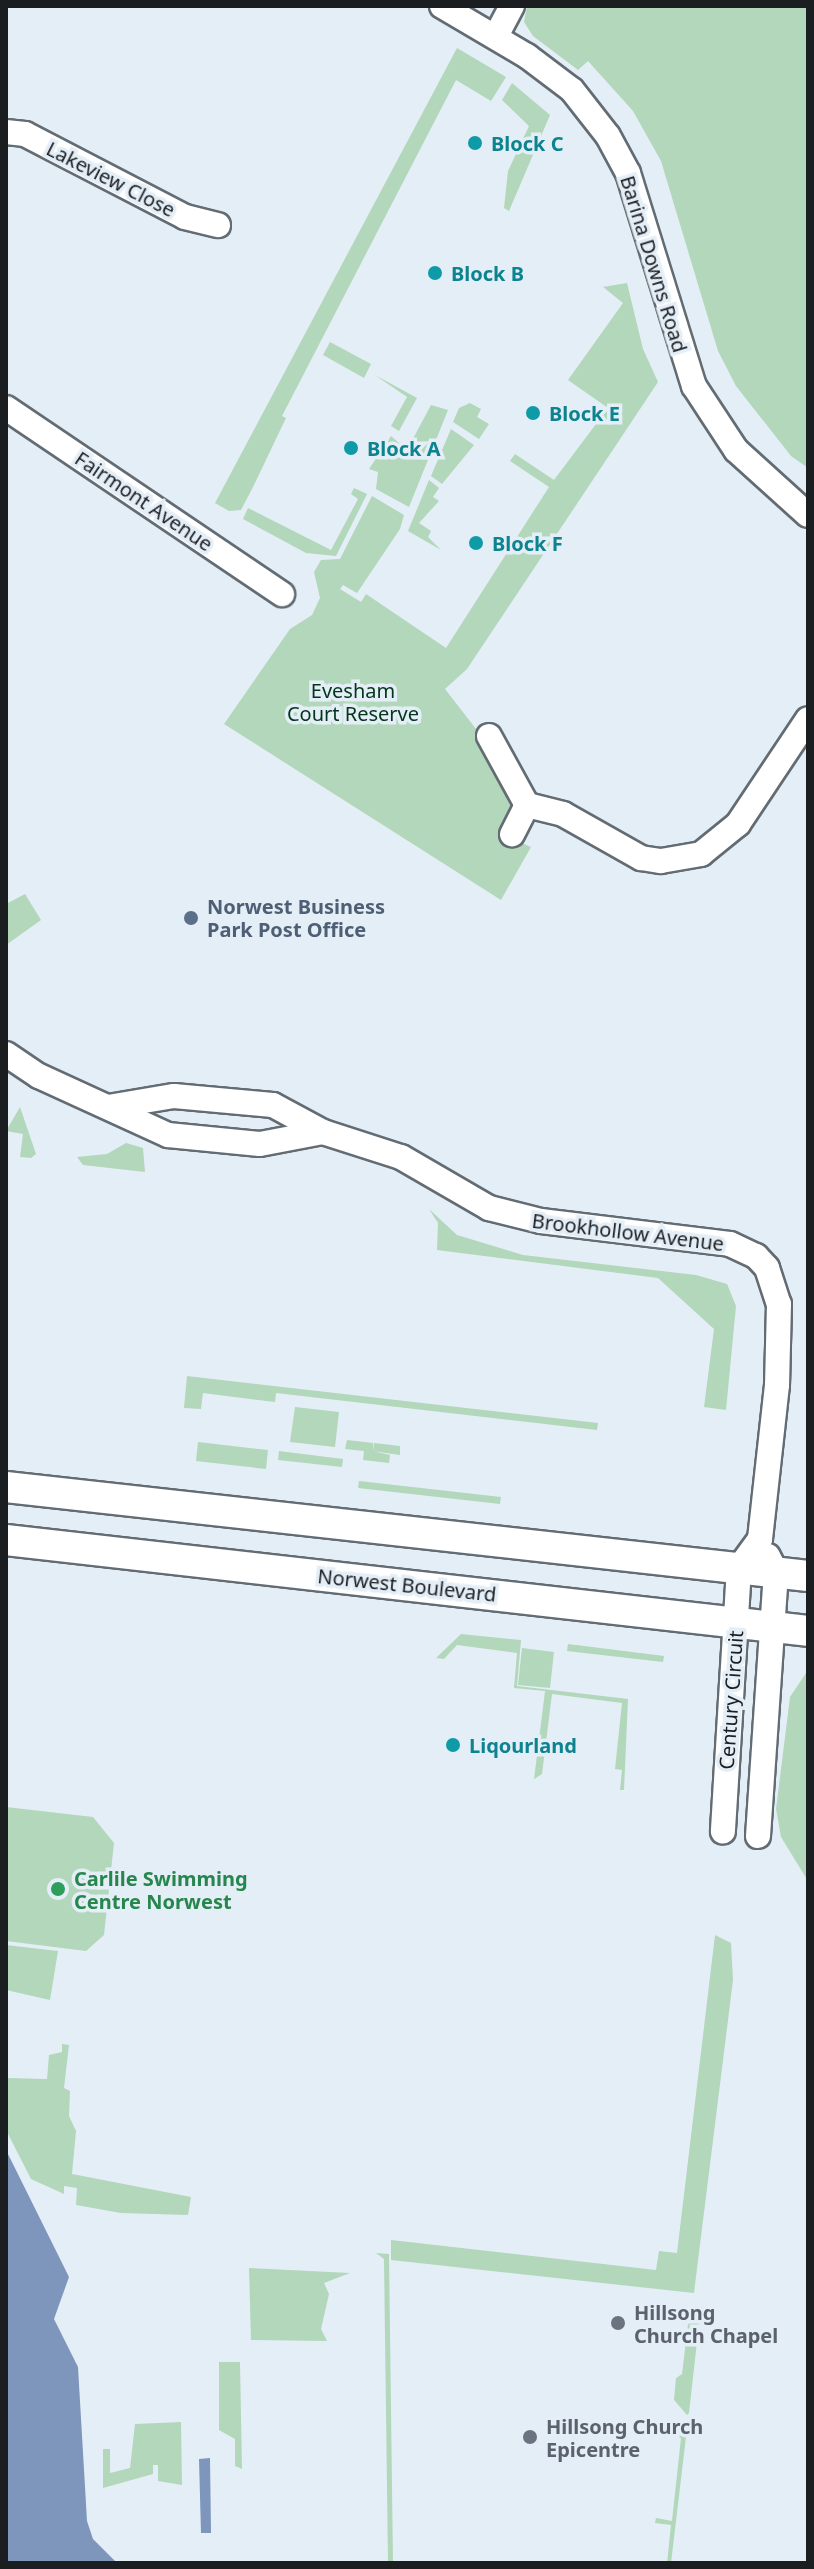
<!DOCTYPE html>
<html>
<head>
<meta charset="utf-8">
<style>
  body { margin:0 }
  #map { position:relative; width:814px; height:2569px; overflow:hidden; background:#e4eef7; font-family:"Noto Sans",sans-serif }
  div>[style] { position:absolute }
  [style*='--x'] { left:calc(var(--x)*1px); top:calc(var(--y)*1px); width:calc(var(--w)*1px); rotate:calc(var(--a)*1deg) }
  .green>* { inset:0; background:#b2d7ba }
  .water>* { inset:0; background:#7e95bc }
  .roads { filter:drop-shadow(2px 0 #636c73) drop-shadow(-2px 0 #636c73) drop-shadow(0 2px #636c73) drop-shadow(0 -2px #636c73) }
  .minor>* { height:24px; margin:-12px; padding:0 12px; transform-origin:12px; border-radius:12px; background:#fff }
  .major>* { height:30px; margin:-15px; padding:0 15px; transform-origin:15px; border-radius:15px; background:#fff }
  .dots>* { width:22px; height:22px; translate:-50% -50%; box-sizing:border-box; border:4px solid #e4eef7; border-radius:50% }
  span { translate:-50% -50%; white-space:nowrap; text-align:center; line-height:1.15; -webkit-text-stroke:7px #e4eef7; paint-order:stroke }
  .culture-label { font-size:20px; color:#0d838f; font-weight:700 }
  .left { translate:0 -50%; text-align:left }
  .street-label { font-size:20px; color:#1b1e21 }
  .park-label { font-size:20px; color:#033618 }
  .service-label { font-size:20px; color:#4e5e75; font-weight:700 }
  .leisure-label { font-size:20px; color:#27864d; font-weight:700 }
  .worship-label { font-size:20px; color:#5b616d; font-weight:700 }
  .frame { position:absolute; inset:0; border:8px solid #1b1e21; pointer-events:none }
</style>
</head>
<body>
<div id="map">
  <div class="green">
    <div style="clip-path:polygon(527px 6px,808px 6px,808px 468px,791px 456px,736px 386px,718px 351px,661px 161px,633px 111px,588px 61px,578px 70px,533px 36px,524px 22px)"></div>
    <div style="clip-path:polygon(457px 48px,506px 77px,491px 101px,456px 80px,282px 416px,286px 418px,253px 487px,241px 510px,229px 511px,215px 503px)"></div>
    <div style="clip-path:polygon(512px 83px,550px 115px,509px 211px,504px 208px,508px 171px,529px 126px,502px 100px)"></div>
    <div style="clip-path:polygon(627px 283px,643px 349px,658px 382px,467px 669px,445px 689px,483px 738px,516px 806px,502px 834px,531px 847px,501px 900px,224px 724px,290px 629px,312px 615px,320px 598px,314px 572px,321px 560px,340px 559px,372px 496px,404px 515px,400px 529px,357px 593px,343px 585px,340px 589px,361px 602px,366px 594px,446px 648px,549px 487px,510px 461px,515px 454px,554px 480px,608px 408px,568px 380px,623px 303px,603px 287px)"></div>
    <div style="clip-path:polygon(330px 342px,371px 364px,364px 378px,323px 355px)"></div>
    <div style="clip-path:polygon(375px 375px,417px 398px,399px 431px,391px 426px,407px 397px)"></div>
    <div style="clip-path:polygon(470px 403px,481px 409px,477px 417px,489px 424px,479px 439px,453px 422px,459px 408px)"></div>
    <div style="clip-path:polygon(431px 405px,448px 410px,409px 507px,376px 489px,378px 472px,369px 469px,391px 436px,407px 450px)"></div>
    <div style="clip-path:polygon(451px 429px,474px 445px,442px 484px,431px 476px)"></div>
    <div style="clip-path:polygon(429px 480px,439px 488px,433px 497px,439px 501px,419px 523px,431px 531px,428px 537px,441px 550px,408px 531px)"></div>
    <div style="clip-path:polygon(354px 488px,367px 494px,336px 556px,306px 553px,243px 519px,248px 508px,331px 550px,358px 499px,351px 494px)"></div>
    <div style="clip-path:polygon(25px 894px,41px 920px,6px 945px,6px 904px)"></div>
    <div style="clip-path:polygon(20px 1107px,36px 1154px,31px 1158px,20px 1157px,23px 1134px,6px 1131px)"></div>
    <div style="clip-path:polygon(126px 1143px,143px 1148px,145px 1172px,83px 1165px,77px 1157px,107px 1154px)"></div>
    <div style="clip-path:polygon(429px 1209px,457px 1235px,523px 1255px,696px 1275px,727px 1284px,736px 1306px,726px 1410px,704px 1407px,714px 1329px,658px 1278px,437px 1250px,438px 1223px)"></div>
    <div style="clip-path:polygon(187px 1376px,598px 1423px,597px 1430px,276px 1393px,275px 1402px,203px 1393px,201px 1409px,184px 1408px)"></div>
    <div style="clip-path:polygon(295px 1407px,339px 1412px,335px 1447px,290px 1442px)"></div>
    <div style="clip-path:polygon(347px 1440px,373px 1443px,373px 1451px,374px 1443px,400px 1446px,400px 1455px,372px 1451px,390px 1455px,389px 1463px,363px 1460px,364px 1451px,345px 1449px)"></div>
    <div style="clip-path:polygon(198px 1442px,268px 1450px,266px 1469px,196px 1461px)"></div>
    <div style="clip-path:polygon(279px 1451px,343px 1459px,342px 1467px,278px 1460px)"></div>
    <div style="clip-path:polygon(359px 1481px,501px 1497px,500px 1504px,358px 1488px)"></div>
    <div style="clip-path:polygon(461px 1634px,521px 1640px,517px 1686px,628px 1699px,624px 1790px,620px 1790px,622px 1770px,615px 1769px,622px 1703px,552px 1694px,542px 1774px,534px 1779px,545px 1691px,514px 1688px,517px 1653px,457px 1645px,444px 1659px,436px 1658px)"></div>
    <div style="clip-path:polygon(568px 1644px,664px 1656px,663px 1662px,567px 1651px)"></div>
    <div style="clip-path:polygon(522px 1648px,554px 1652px,550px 1688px,518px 1685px)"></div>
    <div style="clip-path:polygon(808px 1670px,808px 1881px,781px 1837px,776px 1809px,790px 1697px)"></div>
    <div style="clip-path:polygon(6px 1807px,93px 1817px,114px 1843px,104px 1935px,86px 1951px,6px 1941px)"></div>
    <div style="clip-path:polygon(715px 1935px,731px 1943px,733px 1980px,694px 2293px,391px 2260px,391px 2240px,656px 2270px,659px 2251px,677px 2253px)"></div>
    <div style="clip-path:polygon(6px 1945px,58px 1951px,50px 2000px,6px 1990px)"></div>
    <div style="clip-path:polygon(62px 2044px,69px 2045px,64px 2088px,70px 2091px,69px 2116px,76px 2131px,72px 2174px,191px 2197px,188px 2215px,121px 2213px,76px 2205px,77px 2188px,64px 2186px,64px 2194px,31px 2179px,6px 2130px,6px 2078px,47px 2079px,49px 2055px,62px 2052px)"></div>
    <div style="clip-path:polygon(376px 2253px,389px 2254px,393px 2563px,388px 2563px,384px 2259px)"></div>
    <div style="clip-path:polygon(249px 2268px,350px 2273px,324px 2283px,329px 2294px,321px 2329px,327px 2341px,251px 2340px)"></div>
    <div style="clip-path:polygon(700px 2315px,689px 2413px,687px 2415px,674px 2400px,676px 2378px,682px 2374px,688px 2324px)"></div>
    <div style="clip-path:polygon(219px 2362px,240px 2362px,242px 2469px,235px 2466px,235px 2439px,219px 2430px)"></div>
    <div style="clip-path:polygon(181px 2422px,182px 2485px,158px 2481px,158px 2465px,153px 2465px,153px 2474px,103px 2488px,103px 2449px,110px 2449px,110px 2473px,130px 2468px,135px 2424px)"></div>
    <div style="clip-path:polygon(664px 2432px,686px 2437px,671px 2563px,667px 2563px,671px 2525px,655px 2523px,656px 2518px,672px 2521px,681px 2438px)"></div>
  </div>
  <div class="water">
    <div style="clip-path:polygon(6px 2150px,69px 2277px,54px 2319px,78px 2367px,87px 2521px,93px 2539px,117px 2563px,6px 2563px)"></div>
    <div style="clip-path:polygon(210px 2458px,211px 2533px,201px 2533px,199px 2459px)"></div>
  </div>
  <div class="roads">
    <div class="minor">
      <div style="--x:442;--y:6;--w:99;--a:30.5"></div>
      <div style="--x:527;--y:56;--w:56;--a:37.1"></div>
      <div style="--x:572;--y:90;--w:58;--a:52"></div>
      <div style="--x:608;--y:136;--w:42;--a:61.6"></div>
      <div style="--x:628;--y:173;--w:223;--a:72.8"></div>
      <div style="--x:694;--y:386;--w:77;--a:56.7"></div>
      <div style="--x:736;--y:450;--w:97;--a:42.1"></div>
      <div style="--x:496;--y:36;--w:34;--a:-62"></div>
      <div style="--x:6;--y:132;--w:19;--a:6"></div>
      <div style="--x:25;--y:134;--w:180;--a:27.4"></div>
      <div style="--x:185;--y:217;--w:34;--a:14"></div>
      <div style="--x:6;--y:408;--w:333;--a:34"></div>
      <div style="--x:489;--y:736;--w:79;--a:61.2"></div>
      <div style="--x:527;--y:805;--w:33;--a:117"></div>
      <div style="--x:527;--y:805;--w:37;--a:14"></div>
      <div style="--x:563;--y:814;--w:90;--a:29.4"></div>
      <div style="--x:641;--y:858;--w:20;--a:9"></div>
      <div style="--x:661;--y:861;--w:41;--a:-9.9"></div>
      <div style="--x:701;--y:854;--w:48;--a:-39"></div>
      <div style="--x:738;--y:824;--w:126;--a:-56.3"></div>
      <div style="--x:6;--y:1054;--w:40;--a:34"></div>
      <div style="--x:39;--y:1076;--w:142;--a:24.6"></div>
      <div style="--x:168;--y:1135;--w:92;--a:5.6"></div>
      <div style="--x:260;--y:1144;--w:64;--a:-10.8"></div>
      <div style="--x:108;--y:1107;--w:67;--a:-9.5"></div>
      <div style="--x:174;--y:1096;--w:99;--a:5.2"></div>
      <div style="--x:273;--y:1105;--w:57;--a:28.4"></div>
      <div style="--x:323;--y:1132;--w:82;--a:17.8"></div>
      <div style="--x:401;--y:1157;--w:102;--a:30.1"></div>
      <div style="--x:489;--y:1208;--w:54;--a:14"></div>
      <div style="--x:541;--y:1221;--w:190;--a:6.9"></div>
      <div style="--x:730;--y:1244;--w:29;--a:25"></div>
      <div style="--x:756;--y:1256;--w:16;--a:47"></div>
      <div style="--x:767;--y:1268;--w:38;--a:72"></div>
      <div style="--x:779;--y:1304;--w:81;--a:91.4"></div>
      <div style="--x:777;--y:1385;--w:155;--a:96.3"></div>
      <div style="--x:760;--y:1539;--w:36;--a:126"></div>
      <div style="--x:739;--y:1568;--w:264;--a:93.5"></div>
      <div style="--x:758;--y:1836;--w:265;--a:-86.1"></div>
      <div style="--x:776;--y:1572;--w:18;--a:-117"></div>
    </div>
    <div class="major">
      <div style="--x:6;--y:1487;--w:807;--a:6.33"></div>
      <div style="--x:6;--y:1540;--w:807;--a:6.47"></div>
    </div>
  </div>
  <div class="dots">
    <div style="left:475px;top:143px;background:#0f9aa8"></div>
    <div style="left:435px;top:273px;background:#0f9aa8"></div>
    <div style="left:533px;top:413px;background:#0f9aa8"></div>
    <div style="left:351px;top:448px;background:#0f9aa8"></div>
    <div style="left:476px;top:543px;background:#0f9aa8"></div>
    <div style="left:191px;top:918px;background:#5c6f8a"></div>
    <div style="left:453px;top:1745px;background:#0f9aa8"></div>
    <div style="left:58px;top:1889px;background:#2e9e5b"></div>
    <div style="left:618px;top:2323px;background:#6b7280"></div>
    <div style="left:530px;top:2437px;background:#6b7280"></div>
  </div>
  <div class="culture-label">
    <span class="left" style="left:491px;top:143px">Block C</span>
    <span class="left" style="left:451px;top:273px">Block B</span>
    <span class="left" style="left:549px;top:413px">Block E</span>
    <span class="left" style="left:367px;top:448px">Block A</span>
    <span class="left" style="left:492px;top:543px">Block F</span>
    <span class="left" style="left:469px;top:1745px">Liqourland</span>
  </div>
  <div class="street-label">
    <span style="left:111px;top:179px;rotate:27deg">Lakeview Close</span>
    <span style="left:654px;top:264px;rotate:73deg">Barina Downs Road</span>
    <span style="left:144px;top:501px;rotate:34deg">Fairmont Avenue</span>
    <span style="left:628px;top:1232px;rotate:7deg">Brookhollow Avenue</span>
    <span style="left:407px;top:1585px;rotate:6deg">Norwest Boulevard</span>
    <span style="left:731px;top:1700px;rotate:-86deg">Century Circuit</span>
  </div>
  <div class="park-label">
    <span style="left:353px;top:702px">Evesham<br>Court Reserve</span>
  </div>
  <div class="service-label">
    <span class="left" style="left:207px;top:918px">Norwest Business<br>Park Post Office</span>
  </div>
  <div class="leisure-label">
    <span class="left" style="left:74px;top:1890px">Carlile Swimming<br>Centre Norwest</span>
  </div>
  <div class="worship-label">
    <span class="left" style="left:634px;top:2324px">Hillsong<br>Church Chapel</span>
    <span class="left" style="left:546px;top:2438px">Hillsong Church<br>Epicentre</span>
  </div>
  <div class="frame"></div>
</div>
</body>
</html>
